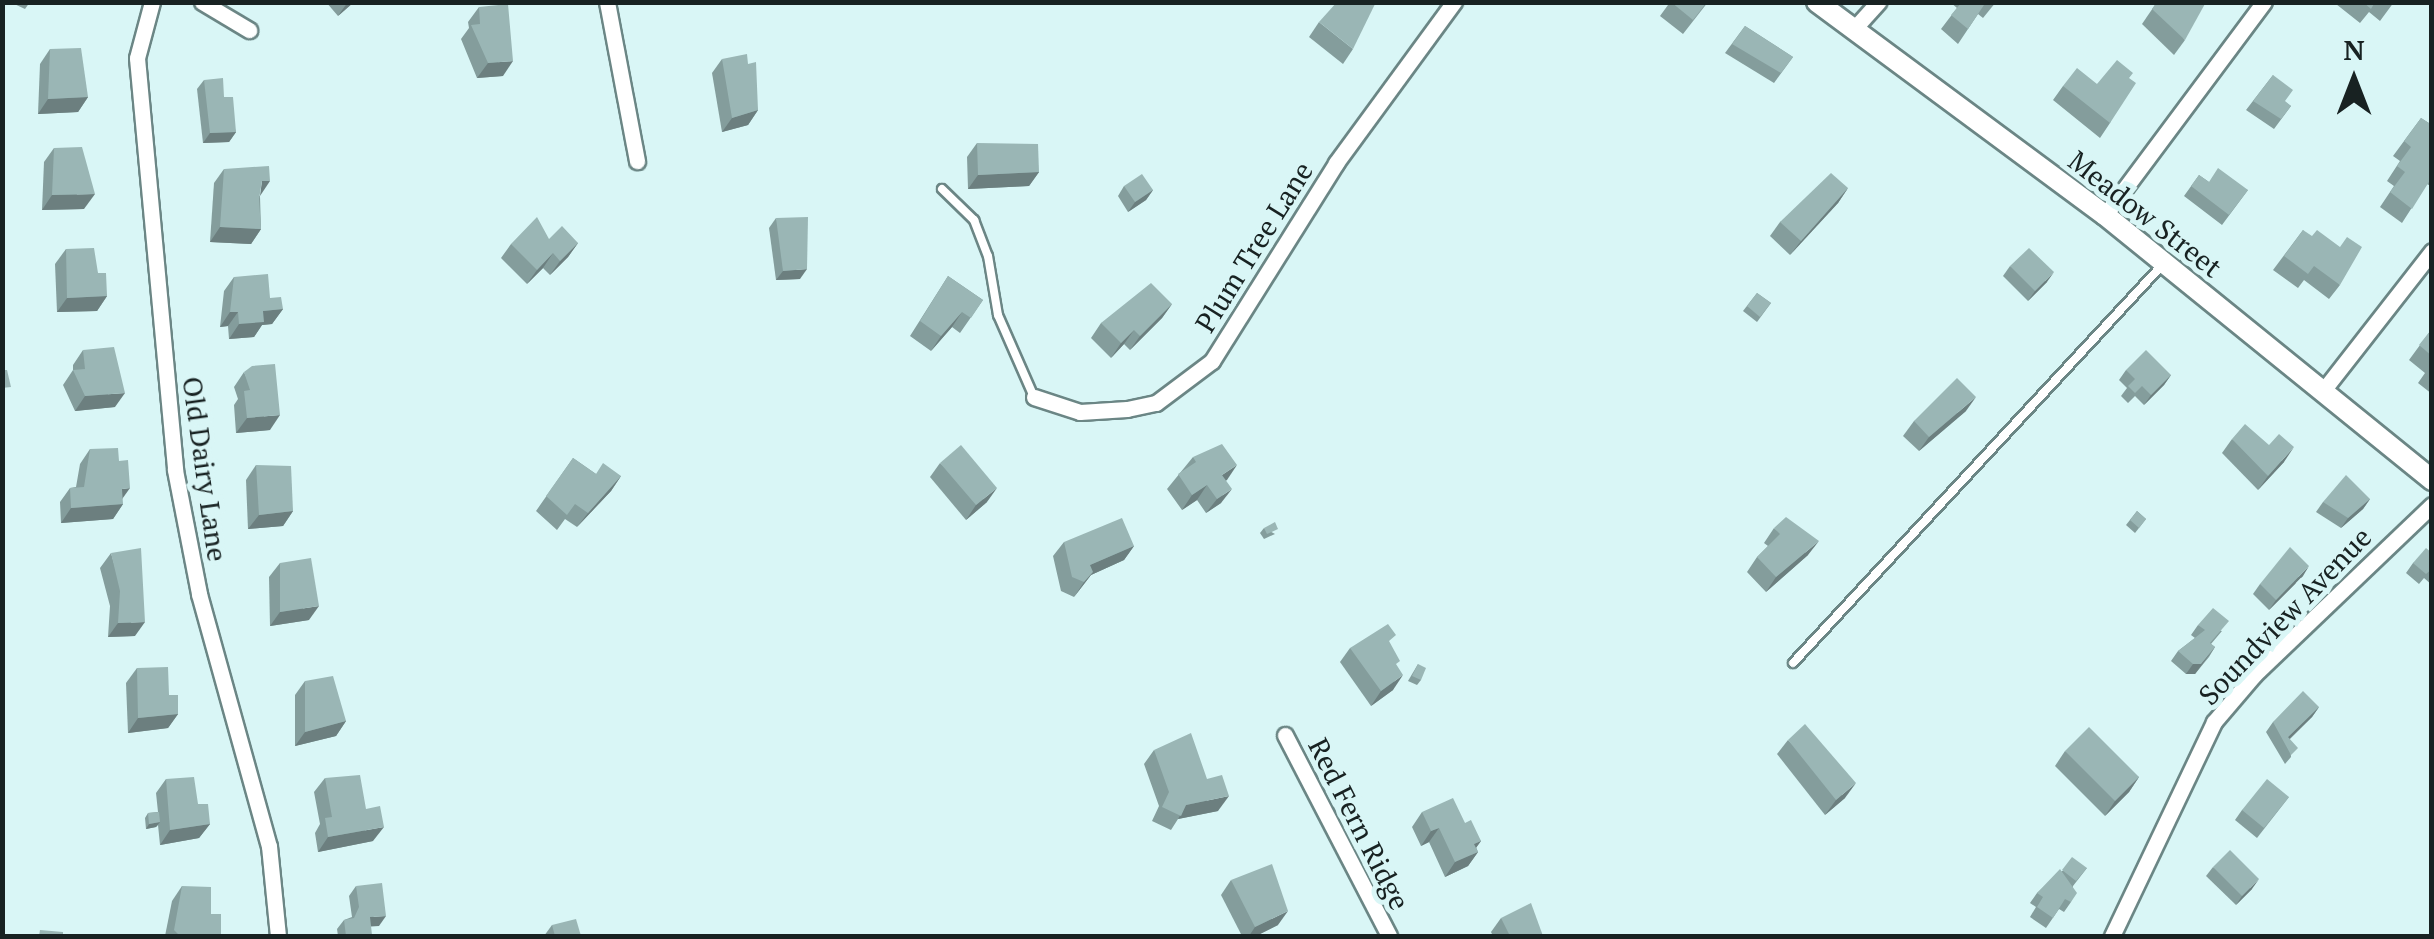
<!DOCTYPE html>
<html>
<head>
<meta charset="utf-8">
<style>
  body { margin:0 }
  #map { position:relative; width:2434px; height:939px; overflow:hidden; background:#d9f6f6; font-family:"PT Serif",serif }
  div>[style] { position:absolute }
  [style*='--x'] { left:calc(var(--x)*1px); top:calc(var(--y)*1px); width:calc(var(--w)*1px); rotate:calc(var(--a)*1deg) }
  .roads { filter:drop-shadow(2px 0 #6b8685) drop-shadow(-2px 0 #6b8685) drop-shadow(0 2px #6b8685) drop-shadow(0 -2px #6b8685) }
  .lane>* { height:8px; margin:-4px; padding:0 4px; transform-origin:4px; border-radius:4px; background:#fff }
  .street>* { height:15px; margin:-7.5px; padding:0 7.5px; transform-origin:7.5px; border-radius:7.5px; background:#fff }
  .secondary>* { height:20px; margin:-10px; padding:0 10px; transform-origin:10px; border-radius:10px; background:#fff }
  .wall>* { inset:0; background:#849d9c }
  .shaded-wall>* { inset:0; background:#6c7f7f }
  .building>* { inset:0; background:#9ab6b5 }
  span { translate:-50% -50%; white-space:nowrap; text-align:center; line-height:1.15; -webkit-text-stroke:10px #d9f6f6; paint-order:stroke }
  .street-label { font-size:28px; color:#182222 }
  .frame { position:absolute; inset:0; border:5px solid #182222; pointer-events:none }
  .north { position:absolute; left:2304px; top:30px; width:100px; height:100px; -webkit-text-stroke:8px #d9f6f6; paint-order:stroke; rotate:0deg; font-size:28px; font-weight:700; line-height:40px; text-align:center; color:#182222 }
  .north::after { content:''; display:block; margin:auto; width:35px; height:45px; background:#182222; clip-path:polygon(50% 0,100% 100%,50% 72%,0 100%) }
</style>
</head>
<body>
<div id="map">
  <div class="roads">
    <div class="lane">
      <div style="--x:942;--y:189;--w:45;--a:44.1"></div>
      <div style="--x:974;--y:220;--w:39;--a:69"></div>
      <div style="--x:988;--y:256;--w:60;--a:80.4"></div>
      <div style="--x:998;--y:315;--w:90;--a:66.3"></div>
      <div style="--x:1793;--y:663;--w:546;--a:-47.15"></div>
    </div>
    <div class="street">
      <div style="--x:152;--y:2;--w:58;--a:105"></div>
      <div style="--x:137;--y:58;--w:414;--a:84.7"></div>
      <div style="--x:175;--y:470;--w:126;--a:79"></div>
      <div style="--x:199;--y:594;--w:262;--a:74.5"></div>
      <div style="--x:269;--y:846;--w:90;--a:84.3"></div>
      <div style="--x:202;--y:2;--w:55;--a:30.8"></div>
      <div style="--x:607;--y:2;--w:162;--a:79.3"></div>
      <div style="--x:1853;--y:30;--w:38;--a:-48"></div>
      <div style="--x:2105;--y:215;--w:266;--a:-53.3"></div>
      <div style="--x:2322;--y:392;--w:179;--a:-52"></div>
      <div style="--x:1034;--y:397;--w:48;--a:18.1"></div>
      <div style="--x:1080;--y:412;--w:47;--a:-3.7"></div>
      <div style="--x:1127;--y:409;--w:30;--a:-12"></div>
      <div style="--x:1156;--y:403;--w:70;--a:-36.9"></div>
      <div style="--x:1212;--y:361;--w:234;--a:-57.9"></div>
      <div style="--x:1336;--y:163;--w:200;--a:-53.8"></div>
      <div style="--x:1285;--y:735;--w:226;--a:62.6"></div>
      <div style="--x:2112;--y:936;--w:237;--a:-64.5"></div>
      <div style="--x:2214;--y:722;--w:62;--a:-49.6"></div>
      <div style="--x:2254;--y:675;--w:246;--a:-43.7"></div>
    </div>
    <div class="secondary">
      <div style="--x:1817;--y:2;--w:358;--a:36.5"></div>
      <div style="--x:2105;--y:215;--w:421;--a:39"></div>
    </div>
  </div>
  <div class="wall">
    <div style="clip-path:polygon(10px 2px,30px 2px,25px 9px)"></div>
    <div style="clip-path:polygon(326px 2px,354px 2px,338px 16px)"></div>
    <div style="clip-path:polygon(1665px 2px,1708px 2px,1683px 34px,1660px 16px,1668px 5px)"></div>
    <div style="clip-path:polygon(1950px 2px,1996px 2px,1983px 18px,1978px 14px,1958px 44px,1941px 29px,1957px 8px)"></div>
    <div style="clip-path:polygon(2157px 2px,2185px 40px,2174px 55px,2142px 24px)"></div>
    <div style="clip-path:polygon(2337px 2px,2394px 2px,2380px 21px,2369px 12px,2360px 23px,2336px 4px)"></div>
    <div style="clip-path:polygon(479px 7px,503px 76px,477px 78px,461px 39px,469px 28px,468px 22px)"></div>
    <div style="clip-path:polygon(1319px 22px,1353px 49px,1343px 64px,1309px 37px)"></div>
    <div style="clip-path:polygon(1745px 26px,1793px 57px,1774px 83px,1725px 53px)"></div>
    <div style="clip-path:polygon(50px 49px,88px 97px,78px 112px,38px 114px,40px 64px)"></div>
    <div style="clip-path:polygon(722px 59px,758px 110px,748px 125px,722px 132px,712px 73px)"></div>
    <div style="clip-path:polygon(2273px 75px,2285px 102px,2291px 106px,2274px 129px,2246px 110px)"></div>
    <div style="clip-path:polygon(2129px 78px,2110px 123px,2100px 138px,2053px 100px,2063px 86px,2097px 84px)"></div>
    <div style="clip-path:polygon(204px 80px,224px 97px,236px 132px,229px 142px,203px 143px,197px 89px)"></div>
    <div style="clip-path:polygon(2421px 118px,2432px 125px,2432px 187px,2427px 184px,2402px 223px,2380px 207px,2394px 186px,2387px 181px,2400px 161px,2393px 156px)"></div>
    <div style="clip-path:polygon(977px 143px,1039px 172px,1029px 186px,968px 189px,967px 157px)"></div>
    <div style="clip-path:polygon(54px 148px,84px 209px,42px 210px,44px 162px)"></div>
    <div style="clip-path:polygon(224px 169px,260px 196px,261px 229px,251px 244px,210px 242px,214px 183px)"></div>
    <div style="clip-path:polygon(2199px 175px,2209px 182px,2248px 190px,2222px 225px,2184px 196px)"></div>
    <div style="clip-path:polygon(1124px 186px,1153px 190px,1146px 200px,1128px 212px,1118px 196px)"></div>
    <div style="clip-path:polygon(1848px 188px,1838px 203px,1790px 255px,1770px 236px,1780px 222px)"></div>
    <div style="clip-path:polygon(776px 218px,800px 279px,776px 280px,769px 228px)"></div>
    <div style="clip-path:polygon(2303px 230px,2340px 285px,2329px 299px,2304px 280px,2298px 288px,2273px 270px)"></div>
    <div style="clip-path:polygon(549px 239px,578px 243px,568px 257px,550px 275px,543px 268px,527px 284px,501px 258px,511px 244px)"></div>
    <div style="clip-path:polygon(66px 249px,98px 273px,107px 296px,97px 311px,57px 312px,55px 264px)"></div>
    <div style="clip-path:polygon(2010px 266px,2047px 282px,2028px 301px,2003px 276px)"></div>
    <div style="clip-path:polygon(948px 276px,983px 300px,960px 333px,952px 327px,931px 351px,910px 336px)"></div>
    <div style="clip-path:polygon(234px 277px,270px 298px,283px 309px,272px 324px,262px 325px,254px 337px,229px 339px,228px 326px,220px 327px,224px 291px)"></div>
    <div style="clip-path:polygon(1757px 293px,1771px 303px,1757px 322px,1743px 311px)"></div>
    <div style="clip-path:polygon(1172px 304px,1162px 318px,1130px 350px,1124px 344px,1111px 358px,1091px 338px,1101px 323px)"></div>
    <div style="clip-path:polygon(2431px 330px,2432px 394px,2418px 383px,2425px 373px,2409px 360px)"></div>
    <div style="clip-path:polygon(83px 350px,115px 407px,75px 411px,63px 385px,73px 370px,73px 365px)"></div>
    <div style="clip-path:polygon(2126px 370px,2171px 375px,2164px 385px,2144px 405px,2135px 396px,2128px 403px,2121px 396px,2127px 388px,2119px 380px)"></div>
    <div style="clip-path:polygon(244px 372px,270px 430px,236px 433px,234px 405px,238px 399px,234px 387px)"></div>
    <div style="clip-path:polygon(1966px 411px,1919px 451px,1903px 436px,1914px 421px)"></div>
    <div style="clip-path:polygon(2232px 439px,2284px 462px,2258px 490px,2222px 453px)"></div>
    <div style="clip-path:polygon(90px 449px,123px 504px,113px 519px,61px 523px,60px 502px,70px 488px,76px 487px,80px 464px)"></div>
    <div style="clip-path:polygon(1193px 457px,1226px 480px,1221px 503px,1206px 513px,1197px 500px,1182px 510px,1167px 489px)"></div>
    <div style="clip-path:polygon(573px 458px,596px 474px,621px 476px,611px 491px,577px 527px,565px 519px,557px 530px,536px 511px)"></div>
    <div style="clip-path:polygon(940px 463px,987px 502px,966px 520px,930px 477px)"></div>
    <div style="clip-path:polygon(256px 465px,293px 511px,283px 526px,248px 529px,246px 480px)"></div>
    <div style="clip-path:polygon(2370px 499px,2363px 509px,2341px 528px,2316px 512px,2323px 502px)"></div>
    <div style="clip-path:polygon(2137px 511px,2146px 519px,2135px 533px,2126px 525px)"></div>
    <div style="clip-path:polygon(1264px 528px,1275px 534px,1264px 539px,1260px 533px)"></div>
    <div style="clip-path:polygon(1774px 528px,1808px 555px,1766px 592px,1747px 572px,1757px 557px,1768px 546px,1764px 543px)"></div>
    <div style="clip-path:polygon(1064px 542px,1134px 546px,1124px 560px,1091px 575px,1074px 597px,1061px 591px,1053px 556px)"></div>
    <div style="clip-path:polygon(111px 553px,135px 636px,108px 637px,110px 606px,100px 568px)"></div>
    <div style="clip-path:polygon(2432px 553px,2432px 585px,2424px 578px,2419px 584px,2406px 573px,2413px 563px)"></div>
    <div style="clip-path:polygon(280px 563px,309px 620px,270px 626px,269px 577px)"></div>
    <div style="clip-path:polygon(2303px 576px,2269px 610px,2253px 594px,2260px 584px)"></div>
    <div style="clip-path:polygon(2198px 625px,2222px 631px,2211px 644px,2215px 647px,2209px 657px,2195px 674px,2186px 674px,2171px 661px,2178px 651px,2195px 638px,2191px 635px)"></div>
    <div style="clip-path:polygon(1390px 644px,1396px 666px,1393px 690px,1371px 706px,1340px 662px,1350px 648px)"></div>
    <div style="clip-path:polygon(1418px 664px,1421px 680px,1417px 685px,1408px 681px)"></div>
    <div style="clip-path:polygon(137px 668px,169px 695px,178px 714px,168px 728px,128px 733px,126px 683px)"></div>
    <div style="clip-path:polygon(305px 681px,346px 721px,336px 736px,295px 746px,295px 695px)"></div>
    <div style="clip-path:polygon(2319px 707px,2312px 717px,2290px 739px,2291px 757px,2285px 764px,2266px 732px,2273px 722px)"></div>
    <div style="clip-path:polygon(1788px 740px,1845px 798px,1825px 815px,1777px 754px)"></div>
    <div style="clip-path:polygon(1154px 750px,1218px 811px,1178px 819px,1171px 830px,1152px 821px,1159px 806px,1144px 764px)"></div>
    <div style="clip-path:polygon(2065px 751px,2139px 777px,2129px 792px,2105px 816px,2055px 766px)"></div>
    <div style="clip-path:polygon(325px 778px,373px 841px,318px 852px,315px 833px,320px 824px,314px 792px)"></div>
    <div style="clip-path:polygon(166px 779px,198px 804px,210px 824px,199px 838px,160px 845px,158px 825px,156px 827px,146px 829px,145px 818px,148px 813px,158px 812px,156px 793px)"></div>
    <div style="clip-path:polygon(2289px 797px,2257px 838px,2235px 820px,2242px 810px)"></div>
    <div style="clip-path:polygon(1422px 812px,1465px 823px,1481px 841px,1476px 847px,1478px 852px,1468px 866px,1445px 877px,1429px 842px,1421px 846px,1412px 827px)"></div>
    <div style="clip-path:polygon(2213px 867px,2252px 889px,2236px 905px,2206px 876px)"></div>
    <div style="clip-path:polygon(2087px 868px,2073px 886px,2071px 902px,2064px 912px,2059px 909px,2046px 928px,2030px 917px,2036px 907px,2030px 903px,2037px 893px,2062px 871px)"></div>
    <div style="clip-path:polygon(1231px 880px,1278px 925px,1256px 936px,1242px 936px,1221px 895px)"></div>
    <div style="clip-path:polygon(182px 886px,211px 914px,221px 936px,165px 936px,172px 901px)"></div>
    <div style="clip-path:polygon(356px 886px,379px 926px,371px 926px,371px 936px,338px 936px,337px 929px,344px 920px,352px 917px,349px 896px)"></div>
    <div style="clip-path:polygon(1501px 918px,1543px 936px,1493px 936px,1491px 932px)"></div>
    <div style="clip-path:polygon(552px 925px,581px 936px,544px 936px)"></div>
  </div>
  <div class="shaded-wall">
    <div style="clip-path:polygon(349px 2px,354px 2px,338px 16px,345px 6px)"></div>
    <div style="clip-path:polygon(513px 61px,503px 76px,477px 78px,488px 63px)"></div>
    <div style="clip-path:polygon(88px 97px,78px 112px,38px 114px,48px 99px)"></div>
    <div style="clip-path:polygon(758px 110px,748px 125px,722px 132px,732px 118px)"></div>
    <div style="clip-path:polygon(236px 132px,229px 142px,203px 143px,210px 133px)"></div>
    <div style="clip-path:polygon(1039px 172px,1029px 186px,968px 189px,978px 175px)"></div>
    <div style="clip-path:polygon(262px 181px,270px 181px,260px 196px)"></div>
    <div style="clip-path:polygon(1848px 188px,1838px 203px,1790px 255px,1801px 241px)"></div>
    <div style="clip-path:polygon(1153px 190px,1146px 200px,1128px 212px,1135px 202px)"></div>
    <div style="clip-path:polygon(95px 194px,84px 209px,42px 210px,52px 195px)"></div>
    <div style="clip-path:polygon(220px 227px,261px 229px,251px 244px,210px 242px)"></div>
    <div style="clip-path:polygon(578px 243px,568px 257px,550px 275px,560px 261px)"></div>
    <div style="clip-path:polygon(553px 253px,543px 268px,527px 284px,537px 270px)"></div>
    <div style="clip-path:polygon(807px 269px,800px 279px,776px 280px,783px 271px)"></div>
    <div style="clip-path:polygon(2054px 272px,2047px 282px,2028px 301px,2035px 291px)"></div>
    <div style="clip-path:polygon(107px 296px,97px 311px,57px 312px,67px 298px)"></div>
    <div style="clip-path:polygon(1172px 304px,1162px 318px,1130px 350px,1140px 336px)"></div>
    <div style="clip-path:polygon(283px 309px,272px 324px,262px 325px,254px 337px,229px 339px,239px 324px,263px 311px)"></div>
    <div style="clip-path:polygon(230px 312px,238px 312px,228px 326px,220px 327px)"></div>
    <div style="clip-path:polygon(962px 312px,952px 327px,931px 351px,941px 336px)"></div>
    <div style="clip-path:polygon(1134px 330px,1124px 344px,1111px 358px,1121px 343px)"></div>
    <div style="clip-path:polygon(2171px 375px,2164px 385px,2144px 405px,2151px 395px)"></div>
    <div style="clip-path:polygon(125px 393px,115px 407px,75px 411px,85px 396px)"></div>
    <div style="clip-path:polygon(1976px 397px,1966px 411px,1919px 451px,1929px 437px)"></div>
    <div style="clip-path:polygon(280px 415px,270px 430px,236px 433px,247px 418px)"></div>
    <div style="clip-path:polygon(2294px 447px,2284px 462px,2258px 490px,2268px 476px)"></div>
    <div style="clip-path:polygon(1237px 465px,1227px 480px,1212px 490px,1222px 475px)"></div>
    <div style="clip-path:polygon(621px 476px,611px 491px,577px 527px,588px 513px)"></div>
    <div style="clip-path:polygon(1207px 485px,1197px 500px,1182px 510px,1192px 495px)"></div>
    <div style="clip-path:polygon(130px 488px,120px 502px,122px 489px)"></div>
    <div style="clip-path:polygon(997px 488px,987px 502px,966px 520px,976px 505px)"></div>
    <div style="clip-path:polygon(1232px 489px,1221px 503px,1206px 513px,1217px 499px)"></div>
    <div style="clip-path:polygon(2370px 499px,2363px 509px,2341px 528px,2348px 518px)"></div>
    <div style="clip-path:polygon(123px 504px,113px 519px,61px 523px,71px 508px)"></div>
    <div style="clip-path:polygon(293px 511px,283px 526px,248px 529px,259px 515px)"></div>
    <div style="clip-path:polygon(1819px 541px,1808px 555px,1766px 592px,1776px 577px)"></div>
    <div style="clip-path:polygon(1134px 546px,1124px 560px,1091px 575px,1074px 597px,1084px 582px,1090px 565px)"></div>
    <div style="clip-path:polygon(2309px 566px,2303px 576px,2269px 610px,2276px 600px)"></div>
    <div style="clip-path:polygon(319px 606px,309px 620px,270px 626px,280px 612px)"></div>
    <div style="clip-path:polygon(145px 622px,135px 636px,108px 637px,118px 623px)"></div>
    <div style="clip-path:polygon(2215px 647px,2195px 674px,2186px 674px,2193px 664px)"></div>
    <div style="clip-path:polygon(1403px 675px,1393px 690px,1371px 706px,1381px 691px)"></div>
    <div style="clip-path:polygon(2319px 707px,2312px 717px,2285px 743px,2288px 737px)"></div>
    <div style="clip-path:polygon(178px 714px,168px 728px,128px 733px,138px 718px)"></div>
    <div style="clip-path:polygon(346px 721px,336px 736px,295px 746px,305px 732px)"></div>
    <div style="clip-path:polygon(2139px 777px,2129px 792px,2105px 816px,2115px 801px)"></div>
    <div style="clip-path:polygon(1856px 783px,1845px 798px,1825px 815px,1836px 800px)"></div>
    <div style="clip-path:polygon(1229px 796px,1218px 811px,1178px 819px,1186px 805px)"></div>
    <div style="clip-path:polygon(160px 822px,156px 827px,146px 829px,149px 824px)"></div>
    <div style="clip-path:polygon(210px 824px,199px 838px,160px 845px,170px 830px)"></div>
    <div style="clip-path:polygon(384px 827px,373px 841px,318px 852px,328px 837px)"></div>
    <div style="clip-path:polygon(1439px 828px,1429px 842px,1421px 846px,1431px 831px)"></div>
    <div style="clip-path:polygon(1481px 841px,1471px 855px,1478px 852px,1468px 866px,1445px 877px,1455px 862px,1474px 844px)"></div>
    <div style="clip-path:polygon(2259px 879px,2252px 889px,2236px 905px,2242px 896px)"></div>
    <div style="clip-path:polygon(1288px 911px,1278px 925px,1256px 936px,1249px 936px,1255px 927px)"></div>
    <div style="clip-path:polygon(386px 916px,379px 926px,363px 927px,370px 917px)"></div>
  </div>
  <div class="building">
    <div style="clip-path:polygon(1337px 2px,1376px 2px,1353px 49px,1319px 22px)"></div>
    <div style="clip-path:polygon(1671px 2px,1707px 2px,1693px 20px)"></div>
    <div style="clip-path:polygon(1962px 2px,1986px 2px,1968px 29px,1951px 15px)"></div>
    <div style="clip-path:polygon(2157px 2px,2206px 2px,2185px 40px,2152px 9px)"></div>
    <div style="clip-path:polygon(2363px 2px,2375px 2px,2371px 9px)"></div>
    <div style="clip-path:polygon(508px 4px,513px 61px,488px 63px,471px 25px,480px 24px,479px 7px)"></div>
    <div style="clip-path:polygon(1745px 26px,1793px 57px,1781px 73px,1732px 44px)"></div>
    <div style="clip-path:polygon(81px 48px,88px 97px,48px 99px,50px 49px)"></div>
    <div style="clip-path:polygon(747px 54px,748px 64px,756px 62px,758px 110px,732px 118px,722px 59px)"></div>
    <div style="clip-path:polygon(2117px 60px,2133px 73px,2129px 78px,2136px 83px,2110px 123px,2063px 86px,2077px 68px,2097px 84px)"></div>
    <div style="clip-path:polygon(2273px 75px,2293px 90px,2285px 101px,2291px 106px,2281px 119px,2253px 101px)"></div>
    <div style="clip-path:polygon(223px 78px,224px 97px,233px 97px,236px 132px,210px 133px,204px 80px)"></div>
    <div style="clip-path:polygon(2421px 118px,2432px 125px,2432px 177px,2412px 209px,2390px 192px,2405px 172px,2397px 166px,2411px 147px,2404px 141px)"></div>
    <div style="clip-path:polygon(977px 143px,1038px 144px,1039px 172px,978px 175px)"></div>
    <div style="clip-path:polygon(82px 147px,95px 194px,52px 195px,54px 148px)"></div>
    <div style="clip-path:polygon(269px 166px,270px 181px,262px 181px,259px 199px,261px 229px,220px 227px,224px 169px)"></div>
    <div style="clip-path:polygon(2218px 168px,2248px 190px,2229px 215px,2191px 186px,2199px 175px,2209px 182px)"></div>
    <div style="clip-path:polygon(1831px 173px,1848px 188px,1801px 241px,1780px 222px)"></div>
    <div style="clip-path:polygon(1142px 174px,1153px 190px,1135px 202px,1124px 186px)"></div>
    <div style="clip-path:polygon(537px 217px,549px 239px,562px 226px,578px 243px,560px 261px,553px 253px,537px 270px,511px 244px)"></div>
    <div style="clip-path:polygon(808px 217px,807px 269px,783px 271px,776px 218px)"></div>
    <div style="clip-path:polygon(2303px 230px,2312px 236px,2317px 230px,2340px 247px,2347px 237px,2362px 247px,2340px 285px,2314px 266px,2308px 274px,2284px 256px)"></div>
    <div style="clip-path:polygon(94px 248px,98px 273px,106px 273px,107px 296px,67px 298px,66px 249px)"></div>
    <div style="clip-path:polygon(2029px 248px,2054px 272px,2035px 291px,2010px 266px)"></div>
    <div style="clip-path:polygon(268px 274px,270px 298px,281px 297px,283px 309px,263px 311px,264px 322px,239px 324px,238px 312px,230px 312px,234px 277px)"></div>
    <div style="clip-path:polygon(948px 276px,983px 300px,971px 318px,962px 312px,941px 336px,920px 321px)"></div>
    <div style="clip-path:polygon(1151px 283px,1172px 304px,1140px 336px,1134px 330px,1121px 343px,1101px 323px)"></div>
    <div style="clip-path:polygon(1757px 293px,1771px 303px,1760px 317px,1747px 306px)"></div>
    <div style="clip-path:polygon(2431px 330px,2432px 330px,2432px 356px,2419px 345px)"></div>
    <div style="clip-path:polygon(114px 347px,125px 393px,85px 396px,73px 370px,85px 369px,83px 350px)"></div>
    <div style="clip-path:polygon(2146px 350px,2171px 375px,2151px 395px,2142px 386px,2135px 393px,2128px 386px,2135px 379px,2126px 370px)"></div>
    <div style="clip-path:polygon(275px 364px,280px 415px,247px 418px,244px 391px,250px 390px,244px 372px,252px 366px)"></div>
    <div style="clip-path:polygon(2px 370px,7px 370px,11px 387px,2px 388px)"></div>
    <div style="clip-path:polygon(1957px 378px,1976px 397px,1929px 437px,1914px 421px)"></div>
    <div style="clip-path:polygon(2245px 424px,2269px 445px,2279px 434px,2294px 447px,2268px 476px,2232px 439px)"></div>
    <div style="clip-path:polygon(1222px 444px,1237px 465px,1222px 475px,1232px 489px,1217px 499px,1207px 485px,1192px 495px,1178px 474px,1196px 462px,1193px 457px)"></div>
    <div style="clip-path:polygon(961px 445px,997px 488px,976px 505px,940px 463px)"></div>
    <div style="clip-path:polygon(118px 448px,119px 461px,128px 460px,130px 488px,122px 489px,123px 504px,71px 508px,70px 488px,84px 487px,90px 449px)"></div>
    <div style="clip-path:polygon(573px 458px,596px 474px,603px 463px,621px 476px,588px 513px,575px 504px,567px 515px,546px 496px)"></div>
    <div style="clip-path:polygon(256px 465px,291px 466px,293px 511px,259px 515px)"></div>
    <div style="clip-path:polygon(2346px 475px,2370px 499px,2348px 518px,2323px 502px)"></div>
    <div style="clip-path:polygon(2137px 511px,2146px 519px,2139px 528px,2130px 520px)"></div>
    <div style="clip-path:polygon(1786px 517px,1819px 541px,1776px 577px,1757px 557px,1780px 534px,1774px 528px)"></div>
    <div style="clip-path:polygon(1122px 518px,1134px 546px,1090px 565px,1093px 572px,1084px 582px,1072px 577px,1064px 542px)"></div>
    <div style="clip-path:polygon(1275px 522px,1278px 529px,1267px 534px,1264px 528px)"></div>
    <div style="clip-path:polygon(2290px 547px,2309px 566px,2276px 600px,2260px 584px)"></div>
    <div style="clip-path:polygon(141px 548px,145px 622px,118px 623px,120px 591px,111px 553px)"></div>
    <div style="clip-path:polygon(2426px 548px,2432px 553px,2432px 569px,2426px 574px,2413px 563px)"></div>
    <div style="clip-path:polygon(311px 558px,319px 606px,280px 612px,280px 563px)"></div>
    <div style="clip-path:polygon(2213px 608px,2229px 621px,2210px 643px,2215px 647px,2201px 664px,2193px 664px,2178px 651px,2205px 630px,2198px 625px)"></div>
    <div style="clip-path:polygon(1388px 624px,1396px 635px,1389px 641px,1400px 661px,1396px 664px,1403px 675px,1381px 691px,1350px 648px)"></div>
    <div style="clip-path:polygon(1418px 664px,1426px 668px,1421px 680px,1412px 676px)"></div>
    <div style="clip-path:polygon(168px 667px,169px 695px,178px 695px,178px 714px,138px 718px,137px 668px)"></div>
    <div style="clip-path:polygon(333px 676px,346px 721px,305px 732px,305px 681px)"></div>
    <div style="clip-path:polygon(2303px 691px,2319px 707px,2288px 737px,2298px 748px,2291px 755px,2273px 722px)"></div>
    <div style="clip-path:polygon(1805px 724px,1856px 783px,1836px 800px,1788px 740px)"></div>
    <div style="clip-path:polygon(2089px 727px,2139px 777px,2115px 801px,2065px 751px)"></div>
    <div style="clip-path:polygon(1191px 733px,1207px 779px,1222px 775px,1229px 796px,1186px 805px,1181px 816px,1162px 807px,1169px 792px,1154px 750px)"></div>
    <div style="clip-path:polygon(360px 775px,366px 809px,380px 806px,384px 827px,328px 837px,325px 818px,332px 817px,325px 778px)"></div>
    <div style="clip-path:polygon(194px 777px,198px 804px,208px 804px,210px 824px,170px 830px,166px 779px)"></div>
    <div style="clip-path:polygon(2267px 779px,2289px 797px,2264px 828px,2242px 810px)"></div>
    <div style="clip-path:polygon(1453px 798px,1465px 823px,1471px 820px,1481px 841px,1474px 844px,1478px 852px,1455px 862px,1439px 828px,1431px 831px,1422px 812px)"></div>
    <div style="clip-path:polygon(159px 812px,160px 822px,149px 824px,148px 813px)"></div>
    <div style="clip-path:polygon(2230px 850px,2259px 879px,2242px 896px,2213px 867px)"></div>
    <div style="clip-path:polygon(2072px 857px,2087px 868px,2076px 881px,2062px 870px)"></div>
    <div style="clip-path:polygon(1272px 864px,1288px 911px,1255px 927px,1231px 880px)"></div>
    <div style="clip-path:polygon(2060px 869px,2077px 893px,2071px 902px,2065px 899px,2053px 918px,2037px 907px,2043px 897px,2037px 893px)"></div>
    <div style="clip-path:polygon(382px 883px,386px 916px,370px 917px,372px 935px,346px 936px,344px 920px,354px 918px,359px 907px,356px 886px)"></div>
    <div style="clip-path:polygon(182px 886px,211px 887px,211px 914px,221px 914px,221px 936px,180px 936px,174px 930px)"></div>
    <div style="clip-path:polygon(1531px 903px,1543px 936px,1510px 936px,1501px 918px)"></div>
    <div style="clip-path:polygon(576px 919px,581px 936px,555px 936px,552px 925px)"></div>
    <div style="clip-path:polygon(40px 930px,63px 932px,63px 936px,39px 936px)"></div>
  </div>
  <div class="street-label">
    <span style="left:2145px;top:214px;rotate:38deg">Meadow Street</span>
    <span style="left:1254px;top:247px;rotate:-58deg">Plum Tree Lane</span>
    <span style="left:205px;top:469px;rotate:82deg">Old Dairy Lane</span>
    <span style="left:2285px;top:616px;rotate:-46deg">Soundview Avenue</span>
    <span style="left:1359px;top:824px;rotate:63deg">Red Fern Ridge</span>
  </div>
  <div class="frame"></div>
  <div class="north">N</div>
</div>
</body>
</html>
